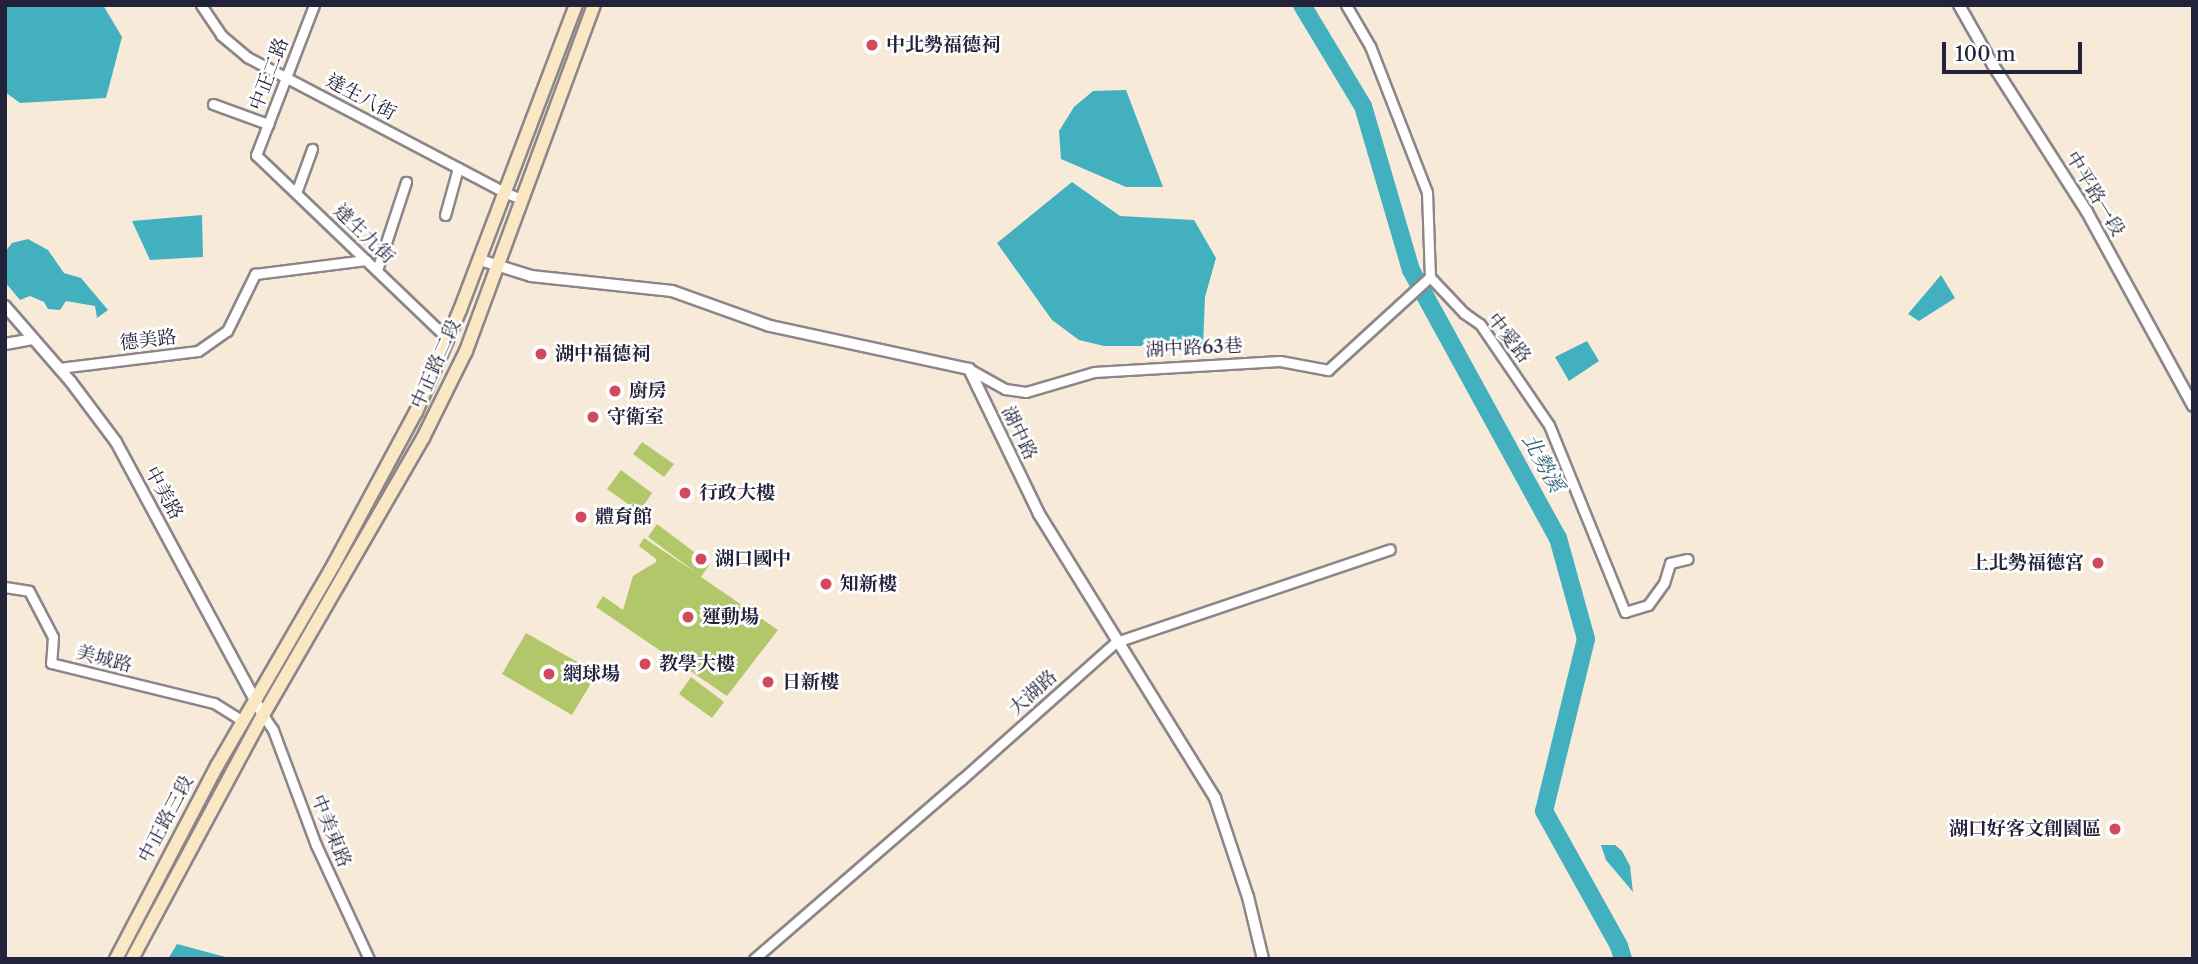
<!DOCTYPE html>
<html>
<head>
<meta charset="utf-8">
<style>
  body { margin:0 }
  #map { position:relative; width:2198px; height:964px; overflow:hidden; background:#f7ead8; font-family:"Libre Caslon Text","Noto Serif TC",serif }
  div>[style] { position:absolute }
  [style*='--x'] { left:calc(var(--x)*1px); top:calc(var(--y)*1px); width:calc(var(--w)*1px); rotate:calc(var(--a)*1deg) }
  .green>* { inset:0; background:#b2c66a }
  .water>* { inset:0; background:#43b0c0 }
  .river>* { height:18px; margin:-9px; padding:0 9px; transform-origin:9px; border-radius:9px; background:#43b0c0 }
  .roads { filter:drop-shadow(2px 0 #8c868a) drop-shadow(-2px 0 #8c868a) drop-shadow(0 2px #8c868a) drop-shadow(0 -2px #8c868a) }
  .minor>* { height:9px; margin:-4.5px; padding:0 4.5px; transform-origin:4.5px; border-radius:4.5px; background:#fff }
  .tertiary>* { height:10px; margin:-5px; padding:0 5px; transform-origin:5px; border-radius:5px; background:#fff }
  .secondary>* { height:12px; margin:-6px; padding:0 6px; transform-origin:6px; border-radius:6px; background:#fae7c3 }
  .dots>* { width:19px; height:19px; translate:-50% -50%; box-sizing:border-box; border:4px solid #fff; border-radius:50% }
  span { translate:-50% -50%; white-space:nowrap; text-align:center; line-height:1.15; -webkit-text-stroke:5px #fff; paint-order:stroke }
  .poi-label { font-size:19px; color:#22223b; font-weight:700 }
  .left { translate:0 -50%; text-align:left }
  .right { translate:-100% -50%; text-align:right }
  .street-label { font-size:19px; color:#22223b }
  .water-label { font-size:21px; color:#316277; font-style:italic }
  .frame { position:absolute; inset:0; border:7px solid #22223b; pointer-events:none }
  .scale { position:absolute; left:1942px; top:42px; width:140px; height:32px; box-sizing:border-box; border:4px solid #22223b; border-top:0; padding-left:9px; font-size:21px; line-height:24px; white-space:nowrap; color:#22223b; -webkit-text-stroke:5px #fff; paint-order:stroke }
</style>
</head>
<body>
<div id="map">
  <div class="green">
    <div style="clip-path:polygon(642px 442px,674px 464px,664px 477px,633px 454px)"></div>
    <div style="clip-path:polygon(621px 470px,652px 493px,639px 512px,607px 489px)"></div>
    <div style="clip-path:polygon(657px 524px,710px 564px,701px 577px,778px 630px,727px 696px,596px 607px,603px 596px,623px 610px,633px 576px,656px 562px,656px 559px,639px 546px,644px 538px,698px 574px,648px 537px)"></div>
    <div style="clip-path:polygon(526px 633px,597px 673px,572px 715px,502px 674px)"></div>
    <div style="clip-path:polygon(691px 677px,724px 702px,712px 718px,679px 694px)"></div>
  </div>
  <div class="water">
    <div style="clip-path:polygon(5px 5px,103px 5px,122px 37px,106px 98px,20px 103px,5px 92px)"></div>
    <div style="clip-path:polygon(1126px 90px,1163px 187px,1126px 187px,1061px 159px,1059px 131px,1074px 107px,1093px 91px)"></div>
    <div style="clip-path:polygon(1072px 182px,1120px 216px,1194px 220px,1216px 258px,1205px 297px,1203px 346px,1104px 346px,1079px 340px,1052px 320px,997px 243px)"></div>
    <div style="clip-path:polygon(202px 215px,203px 257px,150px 260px,132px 221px)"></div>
    <div style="clip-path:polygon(28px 239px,48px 250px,64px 273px,81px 278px,108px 310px,97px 318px,95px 306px,66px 301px,60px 310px,48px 309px,44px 302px,30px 296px,20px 300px,5px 282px,5px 252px,12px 243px)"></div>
    <div style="clip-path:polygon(1941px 275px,1955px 298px,1919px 321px,1908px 314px)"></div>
    <div style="clip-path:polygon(1587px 341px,1599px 361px,1569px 381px,1555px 357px)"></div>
    <div style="clip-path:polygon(1601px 845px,1615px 845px,1622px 851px,1630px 866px,1633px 892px,1606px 860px)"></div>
    <div style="clip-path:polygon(177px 944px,233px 959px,168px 959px)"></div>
  </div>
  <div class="river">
    <div style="--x:1302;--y:5;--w:118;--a:58.9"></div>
    <div style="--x:1363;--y:106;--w:171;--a:73.7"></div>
    <div style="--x:1411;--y:270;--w:306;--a:61.3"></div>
    <div style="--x:1558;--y:538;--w:105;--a:74.5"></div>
    <div style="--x:1586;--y:639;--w:177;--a:103.7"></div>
    <div style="--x:1544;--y:811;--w:154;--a:60.9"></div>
    <div style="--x:1619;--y:946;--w:14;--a:73"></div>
  </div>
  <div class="roads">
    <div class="minor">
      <div style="--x:201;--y:5;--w:36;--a:56"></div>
      <div style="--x:221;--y:35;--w:34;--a:40"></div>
      <div style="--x:247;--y:57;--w:293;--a:27.7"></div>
      <div style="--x:506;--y:193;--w:17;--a:21"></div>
      <div style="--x:314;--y:5;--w:161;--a:111.1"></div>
      <div style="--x:256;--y:155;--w:266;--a:43.8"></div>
      <div style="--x:1346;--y:5;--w:48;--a:59.7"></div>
      <div style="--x:1370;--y:46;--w:157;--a:68.7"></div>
      <div style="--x:1427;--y:192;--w:85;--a:88"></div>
      <div style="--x:1430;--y:277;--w:50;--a:46.6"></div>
      <div style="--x:1464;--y:313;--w:19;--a:35"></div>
      <div style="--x:1480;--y:324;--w:122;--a:55.7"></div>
      <div style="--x:1549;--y:425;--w:202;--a:67.9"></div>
      <div style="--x:1625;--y:612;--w:24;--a:-17"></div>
      <div style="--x:1648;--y:605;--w:27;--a:-54"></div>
      <div style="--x:1664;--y:583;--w:21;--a:-73"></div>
      <div style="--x:1670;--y:563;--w:18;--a:-13"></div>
      <div style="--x:213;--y:104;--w:59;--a:20"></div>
      <div style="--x:296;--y:193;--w:47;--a:-70"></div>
      <div style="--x:445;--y:215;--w:49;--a:-74.5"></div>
      <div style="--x:377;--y:270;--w:93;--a:-71.8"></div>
      <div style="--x:59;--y:368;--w:140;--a:-7"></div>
      <div style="--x:198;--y:351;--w:35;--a:-35"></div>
      <div style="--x:227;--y:331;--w:64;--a:-63.8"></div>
      <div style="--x:255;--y:274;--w:112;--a:-7.2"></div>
      <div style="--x:969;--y:369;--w:41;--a:29.1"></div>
      <div style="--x:1005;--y:389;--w:21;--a:8"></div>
      <div style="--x:1026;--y:392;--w:71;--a:-16.4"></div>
      <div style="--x:1094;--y:372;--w:186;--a:-3.4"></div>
      <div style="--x:1280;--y:361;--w:49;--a:10.6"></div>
      <div style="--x:1328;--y:370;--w:138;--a:-42.4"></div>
      <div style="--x:5;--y:587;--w:24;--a:9"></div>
      <div style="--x:29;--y:591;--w:52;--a:62.4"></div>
      <div style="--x:53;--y:637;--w:26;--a:94"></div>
      <div style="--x:51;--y:663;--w:168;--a:13.8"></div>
      <div style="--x:214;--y:703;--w:34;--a:32"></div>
      <div style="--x:263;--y:715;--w:18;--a:56"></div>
      <div style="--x:273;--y:730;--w:123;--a:69.5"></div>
      <div style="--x:316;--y:845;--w:126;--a:65.1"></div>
      <div style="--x:754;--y:959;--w:274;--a:-40.9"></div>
      <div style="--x:961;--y:780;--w:208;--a:-41.7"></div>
      <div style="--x:1116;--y:642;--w:289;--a:-18.7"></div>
    </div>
    <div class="tertiary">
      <div style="--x:1959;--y:5;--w:69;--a:60.5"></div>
      <div style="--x:1993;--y:65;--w:174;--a:57.4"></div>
      <div style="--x:2087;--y:212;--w:221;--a:61.3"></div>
      <div style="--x:480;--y:260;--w:53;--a:17.4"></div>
      <div style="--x:531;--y:276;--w:142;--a:6.1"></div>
      <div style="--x:672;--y:291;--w:104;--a:19.7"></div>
      <div style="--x:770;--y:326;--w:204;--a:12.2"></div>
      <div style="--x:969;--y:369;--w:161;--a:64.2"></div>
      <div style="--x:1039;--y:514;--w:334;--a:58.2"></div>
      <div style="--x:1215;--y:798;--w:104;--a:71.6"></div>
      <div style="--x:1248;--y:897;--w:64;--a:76.4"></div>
      <div style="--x:5;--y:306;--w:101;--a:49"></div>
      <div style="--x:71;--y:382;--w:75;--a:53.1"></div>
      <div style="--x:116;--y:442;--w:310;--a:61.7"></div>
      <div style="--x:5;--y:344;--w:28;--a:-10"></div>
    </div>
    <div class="secondary">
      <div style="--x:116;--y:959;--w:218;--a:-62.4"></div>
      <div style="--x:217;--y:766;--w:233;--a:-59.9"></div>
      <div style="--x:334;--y:564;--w:173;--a:-61.7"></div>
      <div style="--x:416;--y:412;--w:111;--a:-66.7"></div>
      <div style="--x:460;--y:310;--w:326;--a:-69.2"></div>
      <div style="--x:132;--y:959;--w:277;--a:-61.8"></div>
      <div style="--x:263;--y:715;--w:320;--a:-60"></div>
      <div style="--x:423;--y:438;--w:97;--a:-63.7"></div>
      <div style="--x:466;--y:351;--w:369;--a:-69.7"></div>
    </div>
  </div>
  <div class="dots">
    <div style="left:872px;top:45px;background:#d1495b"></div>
    <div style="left:541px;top:354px;background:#d1495b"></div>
    <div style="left:615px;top:391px;background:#d1495b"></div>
    <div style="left:593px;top:417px;background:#d1495b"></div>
    <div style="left:685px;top:493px;background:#d1495b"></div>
    <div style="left:581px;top:517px;background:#d1495b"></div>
    <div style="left:701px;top:559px;background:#d1495b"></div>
    <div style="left:2098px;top:563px;background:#d1495b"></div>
    <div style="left:826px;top:584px;background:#d1495b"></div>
    <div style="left:688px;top:617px;background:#d1495b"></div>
    <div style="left:645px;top:664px;background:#d1495b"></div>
    <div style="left:549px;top:674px;background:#d1495b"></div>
    <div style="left:768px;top:682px;background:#d1495b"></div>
    <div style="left:2115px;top:829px;background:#d1495b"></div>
  </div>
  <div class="poi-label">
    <span class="left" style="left:886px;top:45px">中北勢福德祠</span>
    <span class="left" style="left:555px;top:354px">湖中福德祠</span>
    <span class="left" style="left:629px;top:391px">廚房</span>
    <span class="left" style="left:607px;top:417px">守衛室</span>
    <span class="left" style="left:699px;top:493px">行政大樓</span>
    <span class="left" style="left:595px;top:517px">體育館</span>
    <span class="left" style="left:715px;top:559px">湖口國中</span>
    <span class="right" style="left:2084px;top:563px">上北勢福德宮</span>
    <span class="left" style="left:840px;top:584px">知新樓</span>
    <span class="left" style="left:702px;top:617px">運動場</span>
    <span class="left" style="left:659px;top:664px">教學大樓</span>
    <span class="left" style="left:563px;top:674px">網球場</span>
    <span class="left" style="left:782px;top:682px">日新樓</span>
    <span class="right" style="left:2101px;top:829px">湖口好客文創園區</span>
  </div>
  <div class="street-label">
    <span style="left:269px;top:74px;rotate:-69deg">中正二路</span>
    <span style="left:361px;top:97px;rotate:28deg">達生八街</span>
    <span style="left:2095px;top:194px;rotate:59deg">中平路一段</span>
    <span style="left:364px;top:234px;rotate:44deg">達生九街</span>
    <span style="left:1509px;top:338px;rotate:52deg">中愛路</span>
    <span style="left:148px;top:340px;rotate:-7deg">德美路</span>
    <span style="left:1194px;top:348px;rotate:-3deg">湖中路63巷</span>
    <span style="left:436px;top:364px;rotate:-66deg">中正路二段</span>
    <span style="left:1019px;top:433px;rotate:64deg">湖中路</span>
    <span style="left:164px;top:493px;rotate:61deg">中美路</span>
    <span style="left:104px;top:659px;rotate:15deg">美城路</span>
    <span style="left:1033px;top:693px;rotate:-42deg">大湖路</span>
    <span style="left:166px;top:819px;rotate:-62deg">中正路三段</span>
    <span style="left:331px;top:831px;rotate:68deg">中美東路</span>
  </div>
  <div class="water-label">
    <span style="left:1543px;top:463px;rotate:61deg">北勢溪</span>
  </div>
  <div class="frame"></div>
  <div class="scale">100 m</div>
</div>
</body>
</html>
